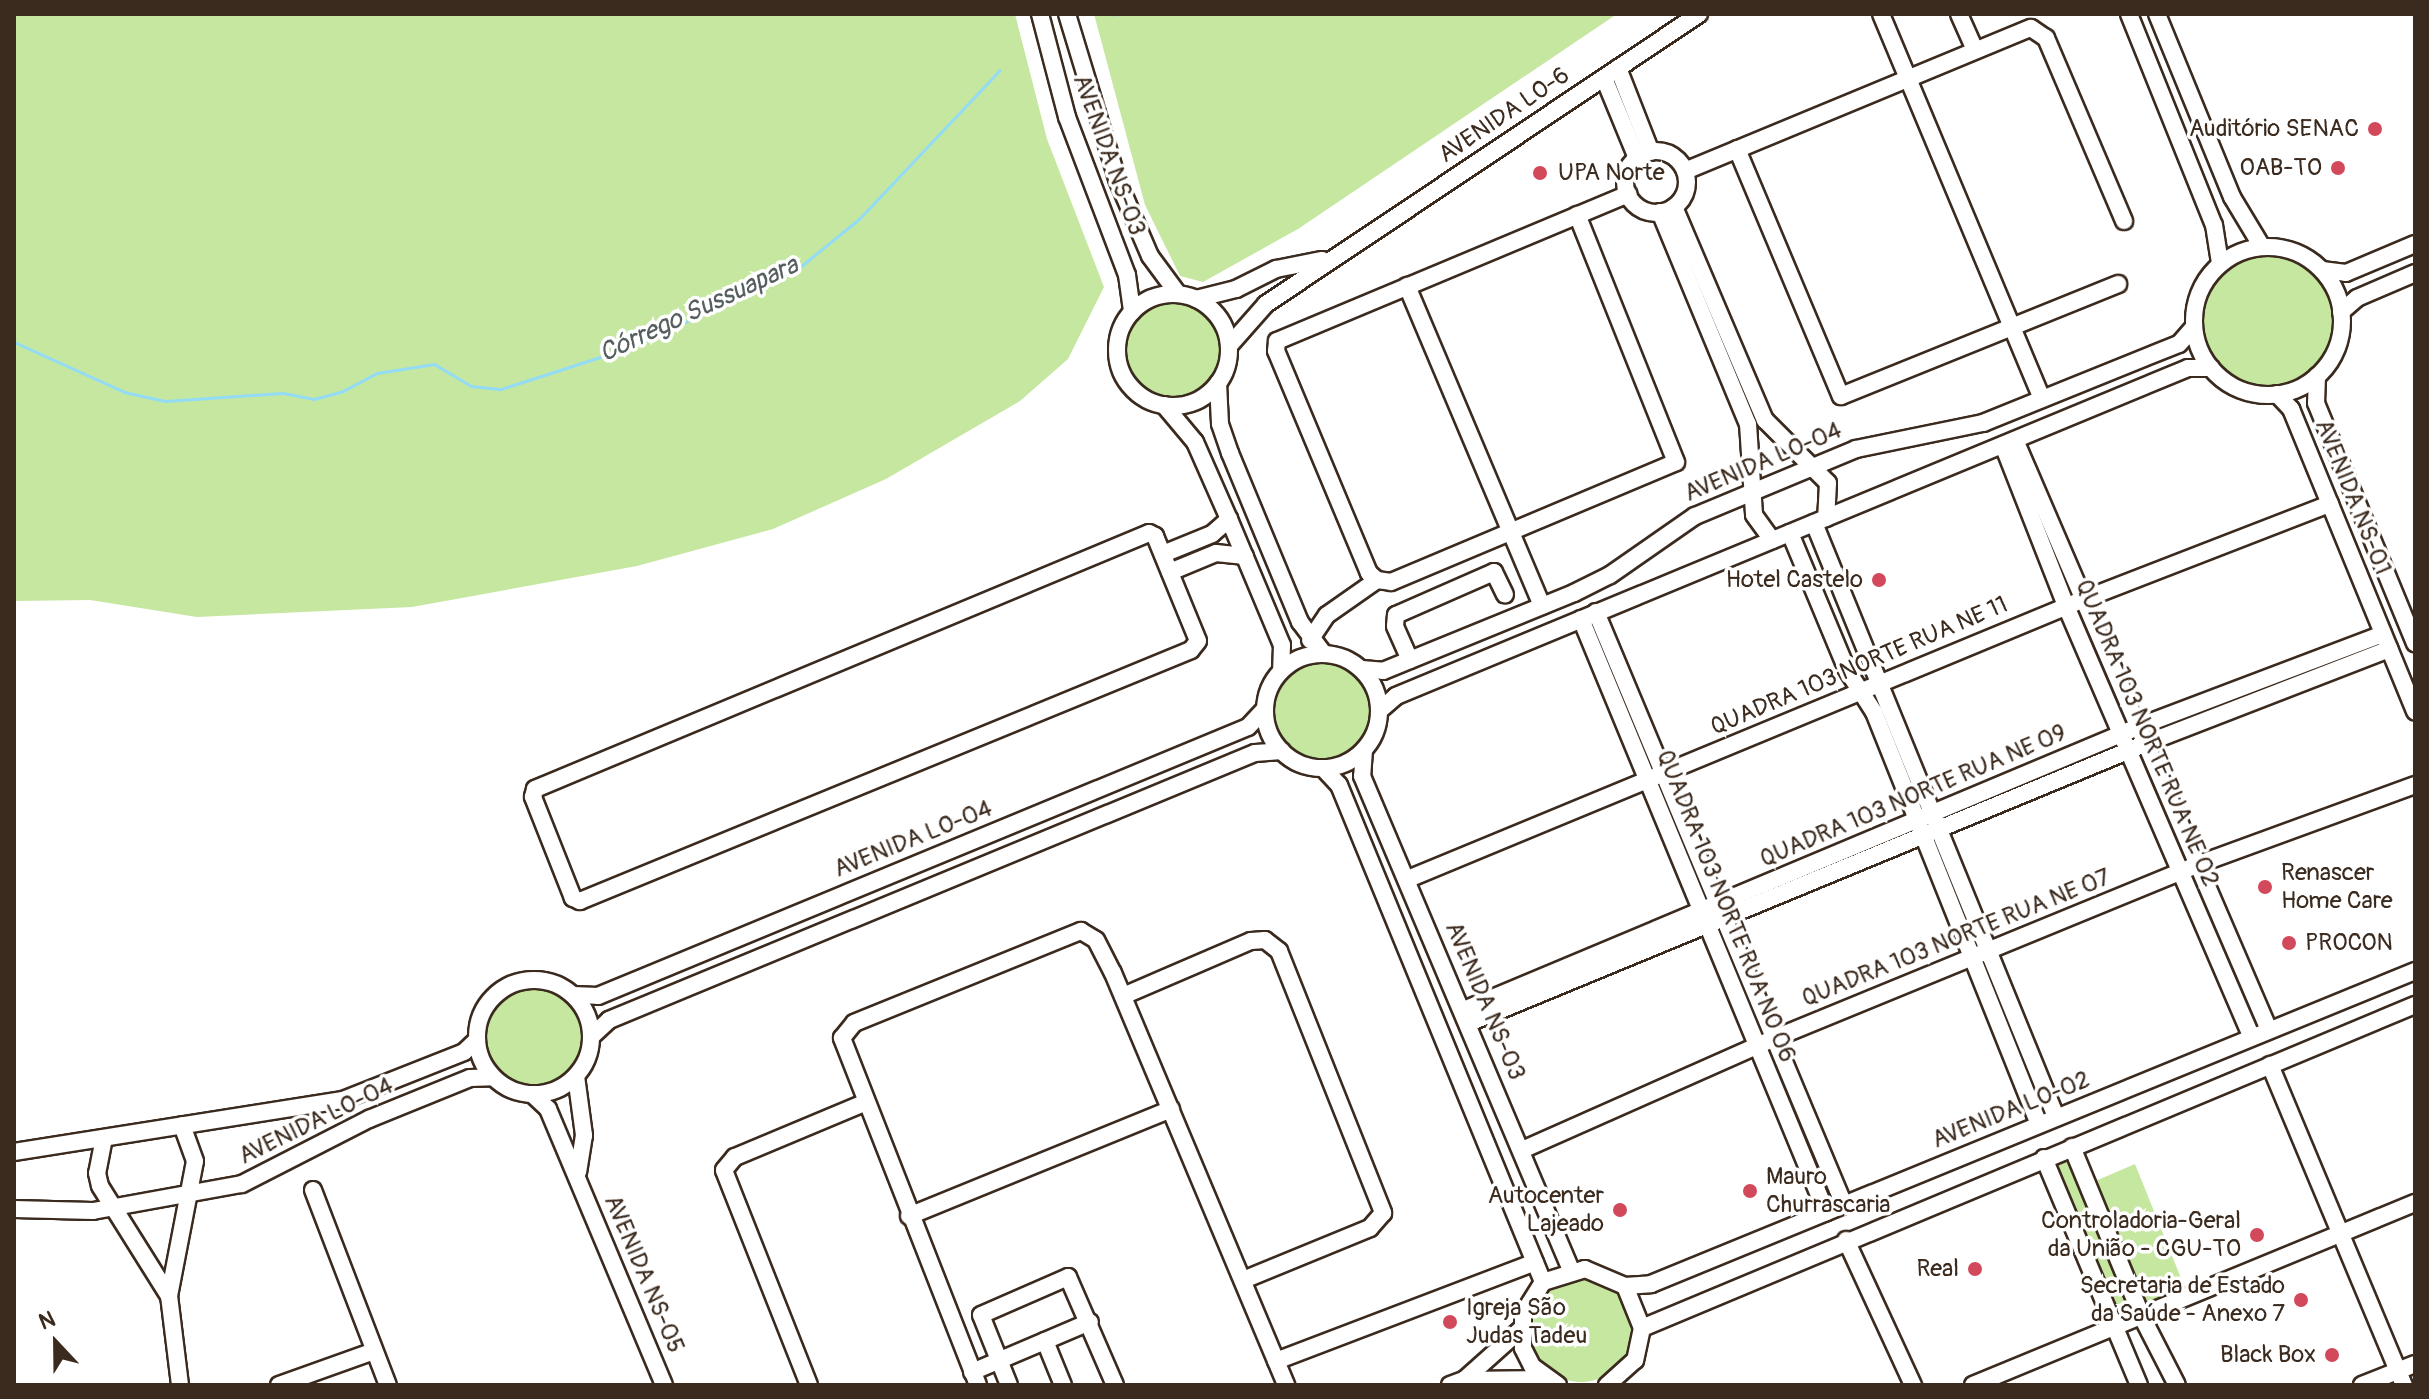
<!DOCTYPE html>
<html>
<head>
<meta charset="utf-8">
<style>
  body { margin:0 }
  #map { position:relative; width:2429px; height:1399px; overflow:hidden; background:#fff; font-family:Pangolin,sans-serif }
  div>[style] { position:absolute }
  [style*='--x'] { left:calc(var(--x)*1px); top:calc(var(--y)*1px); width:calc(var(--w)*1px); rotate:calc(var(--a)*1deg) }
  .green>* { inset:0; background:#c5e7a0 }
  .round { border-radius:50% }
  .stream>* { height:3px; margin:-1.5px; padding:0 1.5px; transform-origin:1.5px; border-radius:1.5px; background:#94dbf6 }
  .roads { filter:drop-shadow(2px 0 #3b2a1e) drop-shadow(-2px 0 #3b2a1e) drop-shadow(0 2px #3b2a1e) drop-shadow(0 -2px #3b2a1e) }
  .minor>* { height:16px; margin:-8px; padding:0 8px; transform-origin:8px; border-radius:8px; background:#fff }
  .minor>.ring { margin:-8px; padding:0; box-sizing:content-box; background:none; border:16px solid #fff; border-radius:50% }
  .dots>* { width:22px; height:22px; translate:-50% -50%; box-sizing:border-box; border:4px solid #fff; border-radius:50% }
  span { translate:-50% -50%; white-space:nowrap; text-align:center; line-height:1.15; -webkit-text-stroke:7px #fff; paint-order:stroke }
  .street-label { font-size:24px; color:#3b2a1e }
  .poi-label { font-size:24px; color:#3b2a1e }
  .right { translate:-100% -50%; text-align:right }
  .left { translate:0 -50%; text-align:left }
  .water-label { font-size:26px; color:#565f5f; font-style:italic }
  .frame { position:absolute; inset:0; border:16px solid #3b2a1e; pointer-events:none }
  .north { position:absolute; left:16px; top:1303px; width:80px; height:80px; -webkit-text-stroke:6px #fff; paint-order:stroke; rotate:338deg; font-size:22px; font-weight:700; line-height:32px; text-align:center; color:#3b2a1e }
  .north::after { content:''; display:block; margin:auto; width:28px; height:36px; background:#3b2a1e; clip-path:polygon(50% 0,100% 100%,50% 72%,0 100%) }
</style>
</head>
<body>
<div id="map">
  <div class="green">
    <div style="clip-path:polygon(14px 14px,1015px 14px,1047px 139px,1104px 287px,1068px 359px,1020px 401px,886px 479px,773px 529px,637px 566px,412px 607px,197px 617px,90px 600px,14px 601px)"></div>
    <div style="clip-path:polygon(1094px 14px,1617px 14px,1298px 229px,1203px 282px,1180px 276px,1145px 205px)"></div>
    <div class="round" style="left:2200px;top:253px;width:134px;height:134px"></div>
    <div class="round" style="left:1126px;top:303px;width:94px;height:94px"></div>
    <div class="round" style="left:1272px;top:661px;width:100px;height:100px"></div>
    <div class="round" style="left:484px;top:987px;width:100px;height:100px"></div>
    <div style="clip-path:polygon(2067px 1152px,2132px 1306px,2116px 1313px,2054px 1157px)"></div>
    <div style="clip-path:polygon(2135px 1164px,2185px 1288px,2144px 1305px,2093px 1182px)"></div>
    <div class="round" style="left:1529px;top:1278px;width:104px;height:104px"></div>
  </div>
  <div class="stream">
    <div style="--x:1114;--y:15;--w:2;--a:-27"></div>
    <div style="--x:14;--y:342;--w:121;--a:24.4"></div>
    <div style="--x:124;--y:392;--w:42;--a:12.4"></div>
    <div style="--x:165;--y:401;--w:118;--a:-3.9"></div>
    <div style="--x:283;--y:393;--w:32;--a:11"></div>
    <div style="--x:314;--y:399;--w:30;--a:-15"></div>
    <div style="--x:343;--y:391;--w:38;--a:-28"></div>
    <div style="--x:377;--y:373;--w:58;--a:-9"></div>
    <div style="--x:434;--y:364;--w:43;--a:30.7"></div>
    <div style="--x:471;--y:386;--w:30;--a:6"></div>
    <div style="--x:501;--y:389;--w:140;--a:-17.9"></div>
    <div style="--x:634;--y:346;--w:178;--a:-25"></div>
    <div style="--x:795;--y:271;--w:82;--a:-39.1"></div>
    <div style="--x:859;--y:219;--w:205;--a:-46.6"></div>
  </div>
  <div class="roads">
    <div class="minor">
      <div style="--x:1040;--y:14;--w:106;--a:75.3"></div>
      <div style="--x:1067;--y:117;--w:169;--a:69.2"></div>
      <div style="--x:1127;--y:275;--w:37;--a:82"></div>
      <div style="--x:1067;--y:14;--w:172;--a:73.1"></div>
      <div style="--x:1117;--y:179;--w:84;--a:66.8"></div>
      <div style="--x:1150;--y:256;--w:47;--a:53.6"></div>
      <div style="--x:1881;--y:14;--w:417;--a:67.3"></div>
      <div style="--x:1959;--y:14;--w:39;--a:66"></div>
      <div style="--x:2129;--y:14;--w:227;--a:68.1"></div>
      <div style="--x:2214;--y:225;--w:39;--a:81"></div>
      <div style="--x:2157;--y:14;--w:198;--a:67.7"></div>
      <div style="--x:2232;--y:197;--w:58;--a:59"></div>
      <div style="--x:1618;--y:68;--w:90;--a:68.6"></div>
      <div style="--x:1604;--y:78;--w:87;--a:67.6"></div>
      <div style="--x:1737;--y:149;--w:268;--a:67.2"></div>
      <div style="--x:1841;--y:396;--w:299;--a:-22"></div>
      <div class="ring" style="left:1625px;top:151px;width:46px;height:46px"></div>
      <div style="--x:1685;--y:171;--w:374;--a:-22.5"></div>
      <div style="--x:2031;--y:28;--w:18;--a:34"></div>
      <div style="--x:2046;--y:38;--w:199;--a:66.9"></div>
      <div style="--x:1674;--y:207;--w:232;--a:66.9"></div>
      <div style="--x:1765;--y:420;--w:89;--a:45"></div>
      <div style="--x:1828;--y:483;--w:35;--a:93"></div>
      <div style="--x:1660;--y:212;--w:230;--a:67.5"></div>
      <div style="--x:1748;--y:424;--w:91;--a:86.2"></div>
      <div style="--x:1754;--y:515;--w:31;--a:54"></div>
      <div class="ring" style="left:2194px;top:247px;width:132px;height:132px"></div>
      <div style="--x:2322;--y:270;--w:24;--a:7"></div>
      <div style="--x:2346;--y:273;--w:75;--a:-22.8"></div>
      <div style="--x:1407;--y:286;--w:347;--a:67.1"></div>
      <div class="ring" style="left:1117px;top:294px;width:96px;height:96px"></div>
      <div style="--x:1196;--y:299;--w:41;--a:-14"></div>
      <div style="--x:1236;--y:289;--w:45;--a:-26.6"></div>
      <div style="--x:1276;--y:269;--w:47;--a:-11.1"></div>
      <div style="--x:2341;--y:312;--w:21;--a:-41"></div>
      <div style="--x:2357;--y:298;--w:63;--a:-23.3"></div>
      <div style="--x:1229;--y:346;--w:56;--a:-48.6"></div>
      <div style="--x:1266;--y:304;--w:521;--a:-33.81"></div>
      <div style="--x:2317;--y:376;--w:27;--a:92"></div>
      <div style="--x:2316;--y:403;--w:260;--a:67.6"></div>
      <div style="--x:1218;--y:383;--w:41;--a:87.2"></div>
      <div style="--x:1220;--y:424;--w:31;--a:71"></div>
      <div style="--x:1230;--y:453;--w:183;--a:67.5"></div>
      <div style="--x:1300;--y:622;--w:40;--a:53"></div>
      <div style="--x:2277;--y:394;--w:21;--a:47"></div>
      <div style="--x:2291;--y:409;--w:327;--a:67.7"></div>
      <div style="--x:1164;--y:405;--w:48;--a:50"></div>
      <div style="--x:1195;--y:442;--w:84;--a:66.2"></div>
      <div style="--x:1229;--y:519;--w:137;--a:67.2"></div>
      <div style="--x:1282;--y:645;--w:26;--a:92"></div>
      <div style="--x:2015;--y:440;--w:642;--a:66.71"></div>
      <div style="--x:2003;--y:445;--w:173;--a:68.6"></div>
      <div style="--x:2066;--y:606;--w:469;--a:66.7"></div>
      <div style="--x:1814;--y:523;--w:641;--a:67.83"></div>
      <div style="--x:1149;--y:533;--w:7;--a:27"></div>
      <div style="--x:1155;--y:536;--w:113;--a:67.7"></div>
      <div style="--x:1198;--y:641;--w:11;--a:128"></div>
      <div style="--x:1191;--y:650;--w:661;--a:157.67"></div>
      <div style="--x:580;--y:901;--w:8;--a:-157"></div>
      <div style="--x:573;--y:898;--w:109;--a:-111.6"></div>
      <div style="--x:533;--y:797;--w:8;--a:-76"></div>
      <div style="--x:535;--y:789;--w:665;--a:-22.63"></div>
      <div style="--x:1790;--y:533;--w:148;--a:67.4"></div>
      <div style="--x:1847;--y:670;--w:50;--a:57.3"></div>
      <div style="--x:1874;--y:712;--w:444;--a:68.2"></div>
      <div style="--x:1163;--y:554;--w:53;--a:-22.2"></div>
      <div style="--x:1212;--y:534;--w:23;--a:-41"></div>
      <div style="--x:1170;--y:572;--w:50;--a:-22.4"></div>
      <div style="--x:1216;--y:553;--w:29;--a:6"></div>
      <div style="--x:1377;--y:580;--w:11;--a:-139"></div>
      <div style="--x:1369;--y:573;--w:241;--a:-112.7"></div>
      <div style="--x:1276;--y:351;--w:10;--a:-84"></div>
      <div style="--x:1277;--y:341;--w:381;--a:-22.7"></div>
      <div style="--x:1377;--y:580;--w:14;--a:8"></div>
      <div style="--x:1391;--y:582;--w:309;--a:-22.8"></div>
      <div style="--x:1676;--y:462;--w:266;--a:-111.8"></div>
      <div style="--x:1596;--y:612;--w:643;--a:67.3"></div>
      <div style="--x:1581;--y:619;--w:642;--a:67.55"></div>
      <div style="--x:1310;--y:640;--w:30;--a:-56"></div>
      <div style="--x:1327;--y:615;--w:61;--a:-35"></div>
      <div class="ring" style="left:1265px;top:654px;width:98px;height:98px"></div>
      <div style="--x:1410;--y:660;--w:37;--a:-114"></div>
      <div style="--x:1395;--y:626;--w:11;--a:-85"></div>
      <div style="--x:1396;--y:615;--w:107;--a:-23.7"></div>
      <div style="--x:1494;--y:572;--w:25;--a:64"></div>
      <div style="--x:1362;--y:669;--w:21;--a:5"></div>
      <div style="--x:1383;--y:671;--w:206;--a:-22.2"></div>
      <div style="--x:1574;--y:593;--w:40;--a:-26.6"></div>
      <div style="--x:1610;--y:575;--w:103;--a:-34.8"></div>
      <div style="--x:1695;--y:516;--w:174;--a:-22.6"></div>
      <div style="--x:1856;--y:449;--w:130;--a:-11.6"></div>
      <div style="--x:1983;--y:423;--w:211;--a:-22"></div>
      <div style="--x:2179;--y:344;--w:23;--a:-49"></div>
      <div style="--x:1379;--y:711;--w:23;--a:-41"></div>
      <div style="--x:1396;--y:696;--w:857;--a:-22.5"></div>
      <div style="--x:2188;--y:368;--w:23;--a:0"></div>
      <div style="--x:1364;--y:750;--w:26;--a:94"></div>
      <div style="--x:1362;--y:776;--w:536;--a:67.07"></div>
      <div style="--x:1323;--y:768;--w:23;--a:47"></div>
      <div style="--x:1339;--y:785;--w:537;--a:67.68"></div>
      <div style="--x:1408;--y:879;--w:729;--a:-22.49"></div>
      <div style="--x:2082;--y:600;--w:266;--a:-21.2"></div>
      <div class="ring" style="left:477px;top:980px;width:98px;height:98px"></div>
      <div style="--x:573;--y:995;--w:25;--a:2"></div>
      <div style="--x:598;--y:996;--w:703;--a:-22.48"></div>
      <div style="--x:1248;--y:727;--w:25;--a:-47"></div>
      <div style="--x:1123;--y:996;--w:139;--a:-23.3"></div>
      <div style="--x:1251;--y:941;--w:14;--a:-4"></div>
      <div style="--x:1265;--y:940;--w:18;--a:38"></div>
      <div style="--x:1279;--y:951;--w:282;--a:68.3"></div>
      <div style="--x:1383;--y:1213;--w:20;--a:131"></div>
      <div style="--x:1370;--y:1228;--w:137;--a:157.7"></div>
      <div style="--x:1464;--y:1010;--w:731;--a:-22.78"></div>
      <div style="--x:2138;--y:727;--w:262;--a:-20.8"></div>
      <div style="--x:1469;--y:1023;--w:734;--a:-22.44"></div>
      <div style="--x:2147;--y:743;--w:260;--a:-21.2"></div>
      <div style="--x:591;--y:1037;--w:25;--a:-43"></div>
      <div style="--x:609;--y:1020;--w:699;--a:-22.46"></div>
      <div style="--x:1255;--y:753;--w:27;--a:-4"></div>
      <div style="--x:2270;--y:1065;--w:347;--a:67.3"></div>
      <div style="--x:576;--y:1076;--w:60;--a:82.3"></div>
      <div style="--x:584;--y:1135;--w:37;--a:99"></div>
      <div style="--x:532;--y:1094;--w:22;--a:43"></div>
      <div style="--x:548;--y:1109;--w:299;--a:67.2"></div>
      <div style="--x:104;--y:1138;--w:36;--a:101"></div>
      <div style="--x:97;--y:1173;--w:13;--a:77"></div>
      <div style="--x:100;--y:1186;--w:130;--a:57.9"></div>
      <div style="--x:2072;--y:1147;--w:184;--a:67.6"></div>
      <div style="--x:2142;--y:1317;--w:76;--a:62.8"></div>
      <div style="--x:1522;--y:1150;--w:277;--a:-23.9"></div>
      <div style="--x:1775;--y:1038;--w:458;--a:-22.3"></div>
      <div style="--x:2199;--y:864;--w:230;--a:-20.1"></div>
      <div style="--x:14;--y:1152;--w:333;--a:-9"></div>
      <div style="--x:343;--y:1100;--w:130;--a:-21.6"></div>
      <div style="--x:464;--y:1052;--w:18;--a:-43"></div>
      <div style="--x:2044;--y:1158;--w:246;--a:67.3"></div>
      <div style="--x:313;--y:1190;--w:209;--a:69"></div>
      <div style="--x:14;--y:1209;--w:79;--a:1.5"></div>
      <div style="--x:93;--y:1211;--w:151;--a:-10.3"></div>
      <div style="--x:242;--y:1184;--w:143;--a:-27.1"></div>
      <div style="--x:369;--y:1119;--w:109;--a:-22.1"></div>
      <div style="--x:470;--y:1078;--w:23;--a:-2"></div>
      <div style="--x:909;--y:1216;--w:283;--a:-22.2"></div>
      <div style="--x:1846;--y:1240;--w:160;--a:65.2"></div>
      <div style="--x:1625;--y:1286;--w:26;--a:-4"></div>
      <div style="--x:1651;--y:1284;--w:826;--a:-22.28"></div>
      <div style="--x:1642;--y:1328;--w:838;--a:-22.68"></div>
      <div style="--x:1045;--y:1341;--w:48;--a:67.8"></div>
      <div style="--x:1276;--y:1361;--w:277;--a:-20.9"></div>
      <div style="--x:972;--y:1372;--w:128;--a:-23"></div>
      <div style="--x:1464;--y:1380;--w:76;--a:-41.8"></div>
      <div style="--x:180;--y:1385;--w:90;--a:-97"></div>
      <div style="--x:169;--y:1296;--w:137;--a:-79.1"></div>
      <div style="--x:195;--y:1161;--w:38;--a:-110"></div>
      <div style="--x:279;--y:1385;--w:101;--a:-19.7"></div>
      <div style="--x:809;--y:1385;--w:231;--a:-111.6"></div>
      <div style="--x:724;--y:1170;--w:17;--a:-50"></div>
      <div style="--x:735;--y:1157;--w:140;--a:-22.7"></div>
      <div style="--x:978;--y:1385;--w:373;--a:-111.4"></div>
      <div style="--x:842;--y:1038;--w:19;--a:-51"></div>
      <div style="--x:854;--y:1023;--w:245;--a:-22.1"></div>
      <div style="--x:1081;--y:931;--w:17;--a:31"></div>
      <div style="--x:1096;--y:940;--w:37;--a:63"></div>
      <div style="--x:1113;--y:973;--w:447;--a:67.2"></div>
      <div style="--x:1009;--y:1385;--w:75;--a:-111.8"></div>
      <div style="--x:981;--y:1315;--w:95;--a:-23.6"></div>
      <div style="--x:1068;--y:1277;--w:118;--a:66.5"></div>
      <div style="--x:1450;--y:1385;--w:15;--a:-20"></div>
      <div style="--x:1464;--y:1380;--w:82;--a:-0.7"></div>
      <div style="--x:1558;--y:1385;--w:32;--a:-144"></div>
      <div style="--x:1532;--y:1366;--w:20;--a:-117"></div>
      <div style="--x:1523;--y:1348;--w:34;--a:-90"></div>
      <div style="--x:1523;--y:1314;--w:38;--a:-58"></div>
      <div style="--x:1543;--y:1282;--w:44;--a:-17.2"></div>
      <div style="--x:1585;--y:1269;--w:43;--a:23"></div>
      <div style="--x:1625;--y:1286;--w:45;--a:68"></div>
      <div style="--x:1642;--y:1328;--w:33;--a:102"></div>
      <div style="--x:1635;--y:1360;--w:38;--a:138"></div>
      <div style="--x:1973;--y:1385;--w:478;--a:-22.4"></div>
      <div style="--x:2362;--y:1385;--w:57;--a:-21.6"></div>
    </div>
  </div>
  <div class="dots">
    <div style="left:2375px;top:129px;background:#d1495b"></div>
    <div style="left:2338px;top:168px;background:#d1495b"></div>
    <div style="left:1540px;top:173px;background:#d1495b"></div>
    <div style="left:1879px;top:580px;background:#d1495b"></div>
    <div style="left:2265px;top:887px;background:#d1495b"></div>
    <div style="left:2289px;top:943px;background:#d1495b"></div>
    <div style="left:1750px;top:1191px;background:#d1495b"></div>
    <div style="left:1620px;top:1210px;background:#d1495b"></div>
    <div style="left:2257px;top:1235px;background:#d1495b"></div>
    <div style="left:1975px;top:1269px;background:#d1495b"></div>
    <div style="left:2301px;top:1300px;background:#d1495b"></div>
    <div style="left:1450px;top:1322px;background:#d1495b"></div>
    <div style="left:2332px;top:1355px;background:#d1495b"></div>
  </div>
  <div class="street-label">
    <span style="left:1504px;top:115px;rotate:-34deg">AVENIDA LO-6</span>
    <span style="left:1109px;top:155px;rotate:70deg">AVENIDA NS-03</span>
    <span style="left:1763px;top:462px;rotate:-23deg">AVENIDA LO-04</span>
    <span style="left:2353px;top:497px;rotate:68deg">AVENIDA NS-01</span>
    <span style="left:1859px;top:666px;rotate:-23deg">QUADRA 103 NORTE RUA NE 11</span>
    <span style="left:2147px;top:733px;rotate:67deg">QUADRA 103 NORTE RUA NE 02</span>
    <span style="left:1913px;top:796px;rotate:-23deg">QUADRA 103 NORTE RUA NE 09</span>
    <span style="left:913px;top:839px;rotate:-22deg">AVENIDA LO-04</span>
    <span style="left:1726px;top:906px;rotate:68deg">QUADRA 103 NORTE RUA NO 06</span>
    <span style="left:1956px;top:938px;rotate:-22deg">QUADRA 103 NORTE RUA NE 07</span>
    <span style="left:1485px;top:1001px;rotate:67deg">AVENIDA NS-03</span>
    <span style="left:2011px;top:1110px;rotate:-22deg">AVENIDA LO-02</span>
    <span style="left:316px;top:1121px;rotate:-26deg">AVENIDA LO-04</span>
    <span style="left:644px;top:1274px;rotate:67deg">AVENIDA NS-05</span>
  </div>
  <div class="poi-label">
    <span class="right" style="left:2359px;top:129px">Auditório SENAC</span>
    <span class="right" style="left:2322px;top:168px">OAB-TO</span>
    <span class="left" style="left:1558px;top:173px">UPA Norte</span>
    <span class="right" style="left:1863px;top:580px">Hotel Castelo</span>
    <span class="left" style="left:2281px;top:887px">Renascer<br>Home Care</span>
    <span class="left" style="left:2305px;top:943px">PROCON</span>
    <span class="left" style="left:1766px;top:1191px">Mauro<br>Churrascaria</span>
    <span class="right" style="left:1604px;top:1210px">Autocenter<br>Lajeado</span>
    <span class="right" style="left:2241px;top:1235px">Controladoria-Geral<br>da União - CGU-TO</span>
    <span class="right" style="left:1959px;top:1269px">Real</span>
    <span class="right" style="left:2285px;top:1300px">Secretaria de Estado<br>da Saúde - Anexo 7</span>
    <span class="left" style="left:1466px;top:1322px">Igreja São<br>Judas Tadeu</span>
    <span class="right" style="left:2316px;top:1355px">Black Box</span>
  </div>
  <div class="water-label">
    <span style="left:699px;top:310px;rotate:-25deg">Córrego Sussuapara</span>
  </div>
  <div class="frame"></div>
  <div class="north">N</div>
</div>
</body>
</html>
